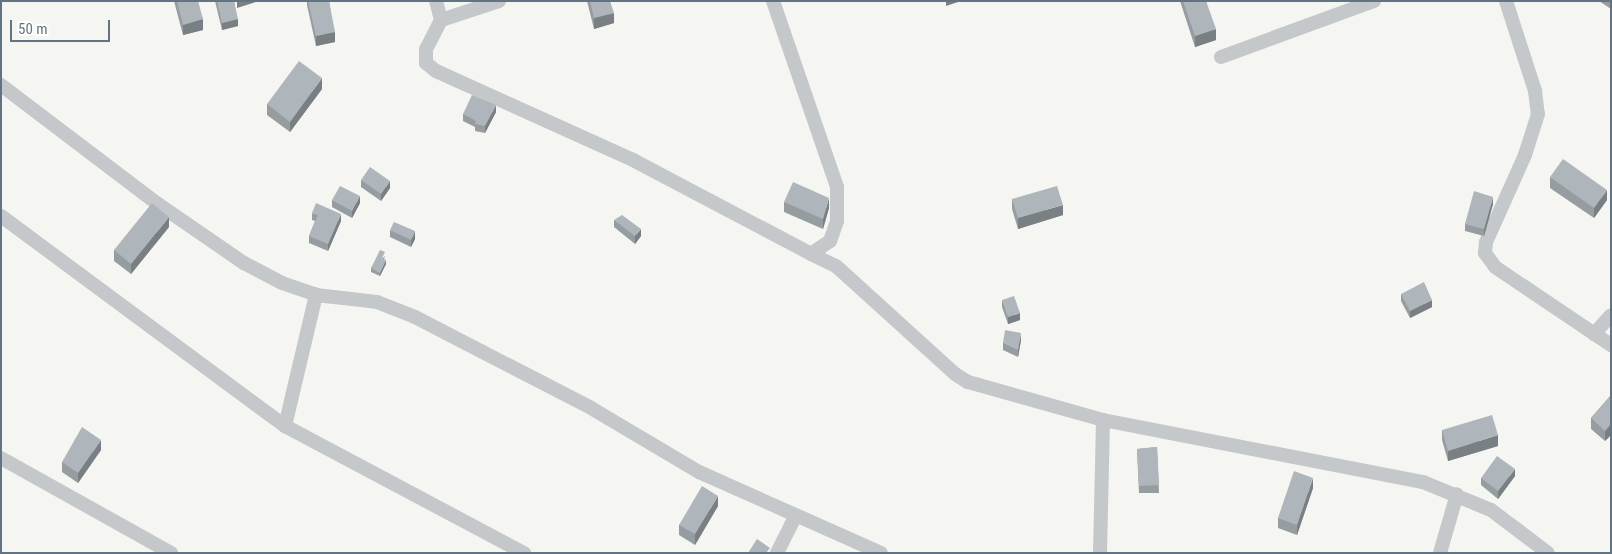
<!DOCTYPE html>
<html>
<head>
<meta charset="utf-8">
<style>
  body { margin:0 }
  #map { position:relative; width:1612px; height:554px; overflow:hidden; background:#f5f5f1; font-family:"Roboto Condensed",sans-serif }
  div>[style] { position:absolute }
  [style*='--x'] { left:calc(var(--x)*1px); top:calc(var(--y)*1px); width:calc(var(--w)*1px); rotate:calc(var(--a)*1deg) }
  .minor>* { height:14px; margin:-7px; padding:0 7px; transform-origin:7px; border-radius:7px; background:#c4c8cb }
  .wall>* { inset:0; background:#969da1 }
  .shaded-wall>* { inset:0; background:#7a7f83 }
  .building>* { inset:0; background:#afb6bb }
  span { translate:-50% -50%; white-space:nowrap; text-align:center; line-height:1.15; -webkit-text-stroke:5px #fff; paint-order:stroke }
  .frame { position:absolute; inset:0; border:2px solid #627384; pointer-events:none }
  .scale { position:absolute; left:10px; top:20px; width:100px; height:22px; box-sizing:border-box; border:2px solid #627384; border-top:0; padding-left:6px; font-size:15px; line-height:18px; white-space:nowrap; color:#627384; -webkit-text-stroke:4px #fff; paint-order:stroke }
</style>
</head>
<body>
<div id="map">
  <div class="minor">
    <div style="--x:436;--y:1;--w:20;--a:75"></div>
    <div style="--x:441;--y:20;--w:33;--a:117"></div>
    <div style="--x:426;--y:49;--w:14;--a:90"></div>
    <div style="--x:426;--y:63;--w:13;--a:39"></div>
    <div style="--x:436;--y:71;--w:216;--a:24.3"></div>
    <div style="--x:633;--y:160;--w:201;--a:27.8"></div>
    <div style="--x:773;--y:1;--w:197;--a:71"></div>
    <div style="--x:837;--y:187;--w:34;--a:90"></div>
    <div style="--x:837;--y:221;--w:21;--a:109"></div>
    <div style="--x:830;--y:241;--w:23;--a:146"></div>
    <div style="--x:811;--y:254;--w:28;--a:26"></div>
    <div style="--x:836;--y:266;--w:161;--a:42.2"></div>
    <div style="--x:955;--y:374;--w:15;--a:32"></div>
    <div style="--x:968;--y:382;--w:140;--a:15.7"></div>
    <div style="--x:1103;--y:420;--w:326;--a:11"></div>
    <div style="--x:1423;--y:482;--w:74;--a:22.4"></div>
    <div style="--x:1491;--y:510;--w:71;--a:37"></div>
    <div style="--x:1506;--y:1;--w:95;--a:72.1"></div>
    <div style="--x:1535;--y:91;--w:23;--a:83"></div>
    <div style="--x:1538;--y:114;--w:43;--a:107.6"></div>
    <div style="--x:1525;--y:155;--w:95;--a:114.1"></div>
    <div style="--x:1486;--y:242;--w:11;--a:95"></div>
    <div style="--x:1485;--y:253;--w:17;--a:54"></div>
    <div style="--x:1495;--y:267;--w:140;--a:33.9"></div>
    <div style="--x:441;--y:20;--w:61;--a:-18.1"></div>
    <div style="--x:1221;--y:57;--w:163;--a:-20.1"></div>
    <div style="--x:1;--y:85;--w:197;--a:37.2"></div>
    <div style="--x:158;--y:204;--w:104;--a:34.5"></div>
    <div style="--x:244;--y:263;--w:43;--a:27.8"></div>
    <div style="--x:282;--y:283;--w:36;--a:19"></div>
    <div style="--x:316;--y:295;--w:61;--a:6.5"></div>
    <div style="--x:377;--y:302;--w:41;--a:21.5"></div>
    <div style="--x:415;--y:317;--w:198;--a:27.3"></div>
    <div style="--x:591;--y:408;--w:126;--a:30.7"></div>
    <div style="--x:699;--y:472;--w:199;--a:24"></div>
    <div style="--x:1;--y:216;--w:353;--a:36.5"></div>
    <div style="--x:285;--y:426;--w:271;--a:28"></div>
    <div style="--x:1594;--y:334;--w:25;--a:-48"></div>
    <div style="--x:285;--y:426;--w:135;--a:-76.7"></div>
    <div style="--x:1;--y:458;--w:195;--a:29.2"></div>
    <div style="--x:777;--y:553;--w:42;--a:-63.4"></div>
    <div style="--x:1100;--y:553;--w:133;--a:-88.7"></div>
    <div style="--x:1440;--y:553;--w:61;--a:-73.9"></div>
  </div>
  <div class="wall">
    <div style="clip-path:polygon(174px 1px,198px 1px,203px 30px,183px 35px)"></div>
    <div style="clip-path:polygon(215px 1px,234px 1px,238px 26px,222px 30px)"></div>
    <div style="clip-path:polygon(307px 1px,329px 1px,335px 42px,316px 46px,307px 5px)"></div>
    <div style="clip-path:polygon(587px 1px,610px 1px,614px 23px,594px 29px)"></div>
    <div style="clip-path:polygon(1180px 1px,1206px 1px,1216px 40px,1195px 47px)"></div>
    <div style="clip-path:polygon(1599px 1px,1611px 1px,1611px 9px)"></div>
    <div style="clip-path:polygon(322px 89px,290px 132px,267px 115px,267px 104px)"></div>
    <div style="clip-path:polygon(496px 112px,485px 133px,475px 131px,475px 127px,463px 121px,463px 114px)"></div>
    <div style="clip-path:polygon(1550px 177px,1607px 200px,1594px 218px,1550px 188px)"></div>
    <div style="clip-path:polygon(361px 180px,390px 188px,381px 201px,361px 187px)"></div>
    <div style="clip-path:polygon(1012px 199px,1063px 215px,1018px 229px,1012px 209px)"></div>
    <div style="clip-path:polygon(332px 200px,360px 203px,352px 218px,332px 207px)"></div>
    <div style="clip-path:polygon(784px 202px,829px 208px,823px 229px,784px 212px)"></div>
    <div style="clip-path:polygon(1493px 204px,1484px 236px,1465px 231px,1465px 224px)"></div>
    <div style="clip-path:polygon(312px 213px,341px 221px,328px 251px,309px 243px,309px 236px,315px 221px,312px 220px)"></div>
    <div style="clip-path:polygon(614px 220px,641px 236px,635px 244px,614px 227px)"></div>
    <div style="clip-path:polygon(169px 227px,131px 274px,114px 261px,114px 250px)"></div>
    <div style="clip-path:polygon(390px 230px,415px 239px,411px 247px,390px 237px)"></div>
    <div style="clip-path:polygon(385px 256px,384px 259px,386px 264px,380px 276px,371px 272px,371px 268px)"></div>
    <div style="clip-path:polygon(1401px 294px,1432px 307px,1410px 318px,1401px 301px)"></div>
    <div style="clip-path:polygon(1002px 300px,1020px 320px,1008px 324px,1002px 307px)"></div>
    <div style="clip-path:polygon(1021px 340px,1018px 357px,1003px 350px,1003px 343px)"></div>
    <div style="clip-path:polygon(1611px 395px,1611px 435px,1605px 441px,1591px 429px,1591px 418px)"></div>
    <div style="clip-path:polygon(1442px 430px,1498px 446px,1448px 461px,1442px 440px)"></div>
    <div style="clip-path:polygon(1157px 447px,1159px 493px,1139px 493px,1137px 449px)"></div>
    <div style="clip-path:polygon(101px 450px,78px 483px,62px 472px,62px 462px)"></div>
    <div style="clip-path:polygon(1515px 476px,1498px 499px,1481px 485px,1481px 478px)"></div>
    <div style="clip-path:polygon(1313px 488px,1297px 535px,1278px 528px,1278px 518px)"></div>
    <div style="clip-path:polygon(718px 506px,695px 545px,679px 535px,679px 525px)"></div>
  </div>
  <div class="shaded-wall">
    <div style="clip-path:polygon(237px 1px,259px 1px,237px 8px)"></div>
    <div style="clip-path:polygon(946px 1px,961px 1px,946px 6px)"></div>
    <div style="clip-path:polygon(614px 13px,614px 23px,594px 29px,594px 18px)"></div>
    <div style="clip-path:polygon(203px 19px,203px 30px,183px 35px,183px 25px)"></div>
    <div style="clip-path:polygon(238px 19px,238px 26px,222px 30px,222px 23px)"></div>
    <div style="clip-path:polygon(1216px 29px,1216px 40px,1195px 47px,1195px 36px)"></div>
    <div style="clip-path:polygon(335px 32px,335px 42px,316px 46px,316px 36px)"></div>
    <div style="clip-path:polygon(322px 78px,322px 89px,290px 132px,290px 122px)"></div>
    <div style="clip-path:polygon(496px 105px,496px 112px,485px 133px,485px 126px)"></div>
    <div style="clip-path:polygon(390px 181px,390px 188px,381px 201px,381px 194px)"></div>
    <div style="clip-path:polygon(1607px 190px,1607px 200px,1594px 218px,1594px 208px)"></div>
    <div style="clip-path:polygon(360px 196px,360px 203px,352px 218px,352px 211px)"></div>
    <div style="clip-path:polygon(1493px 197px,1493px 204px,1484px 236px,1484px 229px)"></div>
    <div style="clip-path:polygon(829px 198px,829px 208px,823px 229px,823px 219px)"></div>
    <div style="clip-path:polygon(1063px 205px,1063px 215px,1018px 229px,1018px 218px)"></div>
    <div style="clip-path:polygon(341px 214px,341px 221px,328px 251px,328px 244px)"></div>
    <div style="clip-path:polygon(169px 217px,169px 227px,131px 274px,131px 264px)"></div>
    <div style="clip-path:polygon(641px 229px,641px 236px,635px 244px,635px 236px)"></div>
    <div style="clip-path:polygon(415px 231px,415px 239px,411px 247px,411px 240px)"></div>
    <div style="clip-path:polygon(386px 260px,386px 264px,380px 276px,380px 273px)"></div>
    <div style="clip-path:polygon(1432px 300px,1432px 307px,1410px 318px,1410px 311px)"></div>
    <div style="clip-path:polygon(1020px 313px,1020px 320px,1008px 324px,1008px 317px)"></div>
    <div style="clip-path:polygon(1021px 333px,1021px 340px,1018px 357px,1018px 350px)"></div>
    <div style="clip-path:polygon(1611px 424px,1611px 435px,1605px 441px,1605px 431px)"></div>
    <div style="clip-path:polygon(1498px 435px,1498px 446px,1448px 461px,1448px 451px)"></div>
    <div style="clip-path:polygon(101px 440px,101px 450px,78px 483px,78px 473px)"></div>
    <div style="clip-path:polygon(1515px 469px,1515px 476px,1498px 499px,1498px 491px)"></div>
    <div style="clip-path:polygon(1313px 478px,1313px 488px,1297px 535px,1297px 525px)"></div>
    <div style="clip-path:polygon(718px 496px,718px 506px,695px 545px,695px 534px)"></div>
  </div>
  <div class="building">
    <div style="clip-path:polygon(177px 1px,198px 1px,203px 19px,183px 25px)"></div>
    <div style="clip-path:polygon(217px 1px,234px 1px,238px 19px,222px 23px)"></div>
    <div style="clip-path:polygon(308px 1px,329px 1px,335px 32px,316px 36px)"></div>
    <div style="clip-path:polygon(590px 1px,610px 1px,614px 13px,594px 18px)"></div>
    <div style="clip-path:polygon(1183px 1px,1206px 1px,1216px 29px,1195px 36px)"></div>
    <div style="clip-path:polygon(299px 61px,322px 78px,290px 122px,267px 104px)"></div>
    <div style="clip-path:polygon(472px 95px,496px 105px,485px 126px,475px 124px,476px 121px,463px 114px)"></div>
    <div style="clip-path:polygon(1563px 159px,1607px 190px,1594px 208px,1550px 177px)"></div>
    <div style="clip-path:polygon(370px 167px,390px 181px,381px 194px,361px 180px)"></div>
    <div style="clip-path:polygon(793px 182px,829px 198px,823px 219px,784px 202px)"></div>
    <div style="clip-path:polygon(340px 186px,360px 196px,352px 211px,332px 200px)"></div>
    <div style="clip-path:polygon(1057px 186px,1063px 205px,1018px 218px,1012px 199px)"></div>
    <div style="clip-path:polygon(1474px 191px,1493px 197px,1484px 229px,1465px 224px)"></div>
    <div style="clip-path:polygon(152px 203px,169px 217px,131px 264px,114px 250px)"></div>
    <div style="clip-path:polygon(316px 203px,341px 214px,328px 244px,309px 236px,318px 215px,312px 213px)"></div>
    <div style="clip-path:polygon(622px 215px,641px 229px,635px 236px,614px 220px)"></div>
    <div style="clip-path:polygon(394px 222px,415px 231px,411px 240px,390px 230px)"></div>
    <div style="clip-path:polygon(380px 250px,385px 252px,382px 258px,386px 260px,380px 273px,371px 268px)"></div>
    <div style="clip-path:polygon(1424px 282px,1432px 300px,1410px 311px,1401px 294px)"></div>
    <div style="clip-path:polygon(1014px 296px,1020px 313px,1008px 317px,1002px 300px)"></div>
    <div style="clip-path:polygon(1005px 330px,1021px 333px,1018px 350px,1003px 343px)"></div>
    <div style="clip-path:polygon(1611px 395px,1611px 424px,1605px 431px,1591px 418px)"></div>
    <div style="clip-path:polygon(1492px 415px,1498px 435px,1448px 451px,1442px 430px)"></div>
    <div style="clip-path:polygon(82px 427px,101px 440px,78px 473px,62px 462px)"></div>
    <div style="clip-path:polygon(1157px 447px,1159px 485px,1139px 486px,1137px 449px)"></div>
    <div style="clip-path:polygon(1497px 456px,1515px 469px,1498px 491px,1481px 478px)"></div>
    <div style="clip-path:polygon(1294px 471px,1313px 478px,1297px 525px,1278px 518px)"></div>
    <div style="clip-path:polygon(702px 486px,718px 496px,695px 534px,679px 525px)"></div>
    <div style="clip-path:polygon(757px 539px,770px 548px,766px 553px,748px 553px)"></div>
  </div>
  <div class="frame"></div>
  <div class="scale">50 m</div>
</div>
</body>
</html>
